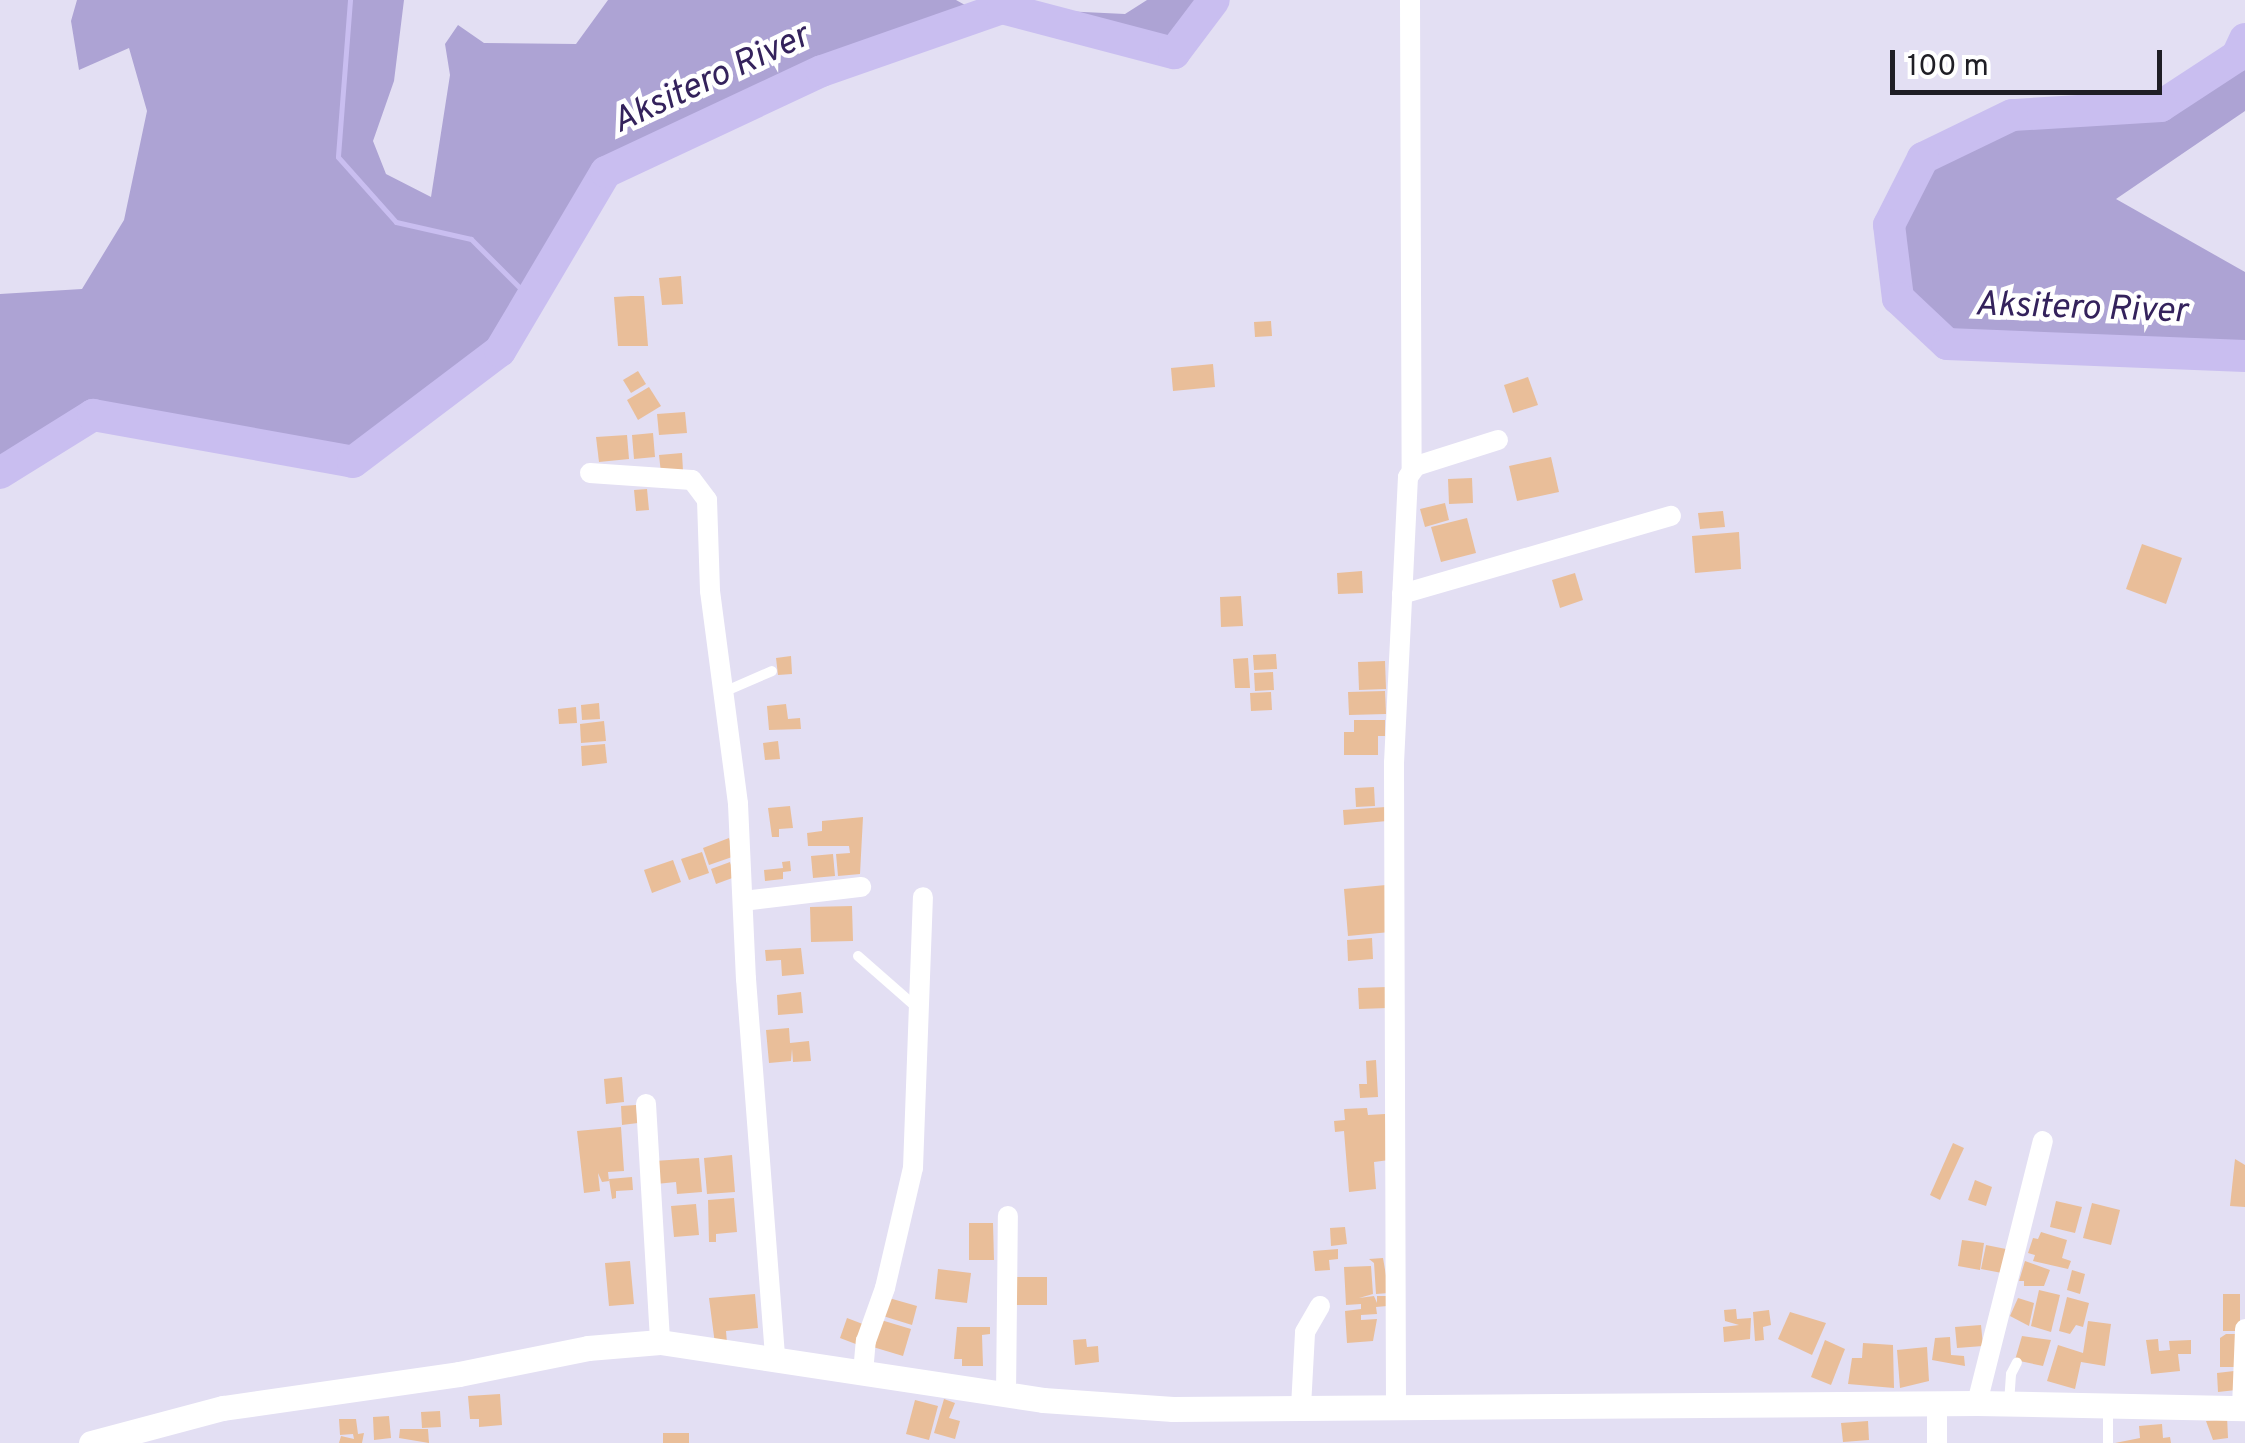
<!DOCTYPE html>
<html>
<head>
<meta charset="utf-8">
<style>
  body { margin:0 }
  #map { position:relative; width:2245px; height:1443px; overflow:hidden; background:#e3dff3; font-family:Overpass,sans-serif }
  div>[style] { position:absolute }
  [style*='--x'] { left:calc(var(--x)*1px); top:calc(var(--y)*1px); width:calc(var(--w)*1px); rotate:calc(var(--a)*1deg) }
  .forest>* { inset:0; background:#ada3d4 }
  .stream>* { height:5px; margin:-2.5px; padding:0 2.5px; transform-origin:2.5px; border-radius:2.5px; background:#c9bef0 }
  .river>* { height:32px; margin:-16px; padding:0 16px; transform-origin:16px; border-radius:16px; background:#c9bef0 }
  .building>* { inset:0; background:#e9be99 }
  .service>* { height:10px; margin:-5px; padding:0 5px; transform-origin:5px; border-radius:5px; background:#fff }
  .minor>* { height:20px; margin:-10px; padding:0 10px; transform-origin:10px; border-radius:10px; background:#fff }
  .tertiary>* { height:25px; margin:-12.5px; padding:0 12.5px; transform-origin:12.5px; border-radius:12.5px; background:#fff }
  span { translate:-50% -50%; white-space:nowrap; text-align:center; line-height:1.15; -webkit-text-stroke:9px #fff; paint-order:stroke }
  .water-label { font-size:35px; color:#34225c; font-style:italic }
  .scale { position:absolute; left:1890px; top:50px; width:272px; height:45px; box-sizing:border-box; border:5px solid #1f1e25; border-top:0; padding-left:12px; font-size:30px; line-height:35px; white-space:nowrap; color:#1f1e25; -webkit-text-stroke:8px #fff; paint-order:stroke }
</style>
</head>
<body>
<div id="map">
  <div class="forest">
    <div style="clip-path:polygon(77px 0,404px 0,394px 81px,373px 141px,386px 174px,431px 197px,450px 75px,445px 44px,458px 25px,484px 43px,576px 44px,608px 0,956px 0,983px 15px,606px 172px,500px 351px,353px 462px,93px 415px,0 473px,0 294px,82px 289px,124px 220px,147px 111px,129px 48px,79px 70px,71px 21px)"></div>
    <div style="clip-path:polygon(1147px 0,1214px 0,1174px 53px,1002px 8px,1125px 14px)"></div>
    <div style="clip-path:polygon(2245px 39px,2245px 111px,2116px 199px,2245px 272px,2245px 356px,1947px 344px,1898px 298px,1889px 225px,1923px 158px,2012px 115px,2161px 106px,2237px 56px)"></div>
  </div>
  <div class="stream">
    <div style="--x:350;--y:0;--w:157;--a:94.4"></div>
    <div style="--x:338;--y:157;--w:87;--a:48.3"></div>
    <div style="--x:396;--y:222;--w:77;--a:12.8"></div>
    <div style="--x:471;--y:239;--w:85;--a:45"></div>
  </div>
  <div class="river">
    <div style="--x:2245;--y:39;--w:19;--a:115"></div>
    <div style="--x:2237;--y:56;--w:91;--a:146.7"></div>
    <div style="--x:2161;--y:106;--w:149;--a:176.5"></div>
    <div style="--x:2012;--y:115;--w:99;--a:154.2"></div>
    <div style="--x:1923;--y:158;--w:75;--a:116.9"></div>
    <div style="--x:1889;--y:225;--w:74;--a:83"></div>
    <div style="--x:1898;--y:298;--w:67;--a:43.2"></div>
    <div style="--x:1947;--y:344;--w:298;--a:2.3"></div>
    <div style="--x:0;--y:473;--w:110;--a:-31.9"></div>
    <div style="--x:93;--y:415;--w:264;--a:10.2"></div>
    <div style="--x:353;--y:462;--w:184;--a:-37.1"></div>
    <div style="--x:500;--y:351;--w:208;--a:-59.4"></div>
    <div style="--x:606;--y:172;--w:238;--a:-25.1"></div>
    <div style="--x:822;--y:71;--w:191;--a:-19.3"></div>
    <div style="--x:1002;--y:8;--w:178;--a:14.7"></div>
    <div style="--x:1174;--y:53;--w:66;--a:-53"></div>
  </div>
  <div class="building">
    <div style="clip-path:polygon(681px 276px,683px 304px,662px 305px,659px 278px)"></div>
    <div style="clip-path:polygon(631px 296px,644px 296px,648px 346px,618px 346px,614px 297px)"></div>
    <div style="clip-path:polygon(1271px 321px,1272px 336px,1255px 337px,1254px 322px)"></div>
    <div style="clip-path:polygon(1213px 364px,1215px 387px,1173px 391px,1171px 368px)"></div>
    <div style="clip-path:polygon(638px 371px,646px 384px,631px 393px,623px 380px)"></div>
    <div style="clip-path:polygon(1528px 377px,1538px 405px,1513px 413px,1504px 385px)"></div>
    <div style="clip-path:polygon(649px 387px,661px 406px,638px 420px,627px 400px)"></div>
    <div style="clip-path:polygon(685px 412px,687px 433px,659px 435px,657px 414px)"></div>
    <div style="clip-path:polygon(653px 433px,655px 457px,634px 459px,632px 435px)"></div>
    <div style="clip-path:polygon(627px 435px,629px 459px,599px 462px,596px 437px)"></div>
    <div style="clip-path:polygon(682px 453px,683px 471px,661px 473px,659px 455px)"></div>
    <div style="clip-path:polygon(1551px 457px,1559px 492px,1517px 501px,1509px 466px)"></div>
    <div style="clip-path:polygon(1472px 478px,1473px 503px,1449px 504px,1448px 479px)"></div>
    <div style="clip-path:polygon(647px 489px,649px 510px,636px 511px,634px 490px)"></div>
    <div style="clip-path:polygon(1445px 503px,1449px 520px,1425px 527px,1420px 509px)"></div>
    <div style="clip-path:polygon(1723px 511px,1725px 527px,1700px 529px,1698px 513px)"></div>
    <div style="clip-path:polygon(1467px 518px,1476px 553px,1441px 562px,1431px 527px)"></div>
    <div style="clip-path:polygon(1739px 532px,1741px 569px,1695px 573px,1692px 536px)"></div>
    <div style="clip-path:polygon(2142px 544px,2182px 558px,2166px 604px,2126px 589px)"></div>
    <div style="clip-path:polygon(1362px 571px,1363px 593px,1338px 594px,1337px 573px)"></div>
    <div style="clip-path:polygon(1575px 573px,1583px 600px,1560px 608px,1552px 580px)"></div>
    <div style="clip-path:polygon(1241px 596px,1243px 626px,1221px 627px,1220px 597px)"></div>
    <div style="clip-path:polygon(1276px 654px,1277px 669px,1254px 670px,1253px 655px)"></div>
    <div style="clip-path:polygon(791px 656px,792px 674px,778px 675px,776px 658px)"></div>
    <div style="clip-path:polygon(1248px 658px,1250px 688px,1235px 688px,1233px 659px)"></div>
    <div style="clip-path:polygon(1385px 661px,1386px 689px,1359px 690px,1358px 662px)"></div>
    <div style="clip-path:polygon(1273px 672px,1274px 690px,1255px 691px,1254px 673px)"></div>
    <div style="clip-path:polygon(1385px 691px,1386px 714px,1349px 715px,1348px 692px)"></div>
    <div style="clip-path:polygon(1271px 692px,1272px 710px,1251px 711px,1250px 693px)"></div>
    <div style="clip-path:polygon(599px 703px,600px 719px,582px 720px,581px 705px)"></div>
    <div style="clip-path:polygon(786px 704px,788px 719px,800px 718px,801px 729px,769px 730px,767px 706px)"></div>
    <div style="clip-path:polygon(576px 707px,577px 723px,559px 724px,558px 709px)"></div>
    <div style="clip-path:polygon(1354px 720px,1385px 720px,1385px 736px,1378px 736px,1378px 755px,1344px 755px,1344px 732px,1354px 732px)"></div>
    <div style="clip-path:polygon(604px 721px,606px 741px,581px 743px,580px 724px)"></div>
    <div style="clip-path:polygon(778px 741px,780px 759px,765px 760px,763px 743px)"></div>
    <div style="clip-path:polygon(605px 744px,607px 763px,582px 766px,581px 746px)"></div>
    <div style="clip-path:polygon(1374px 787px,1375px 806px,1356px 807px,1355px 788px)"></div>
    <div style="clip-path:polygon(790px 806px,793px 828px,779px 829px,779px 837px,772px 837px,768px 808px)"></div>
    <div style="clip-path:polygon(1386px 807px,1387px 821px,1344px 825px,1343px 810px)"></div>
    <div style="clip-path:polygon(863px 817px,860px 874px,838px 876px,836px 854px,850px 853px,849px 846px,808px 846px,807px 833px,822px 831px,822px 821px)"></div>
    <div style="clip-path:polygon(729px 838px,735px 856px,709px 865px,703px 848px)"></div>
    <div style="clip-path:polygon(702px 852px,709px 873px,689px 880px,681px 859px)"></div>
    <div style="clip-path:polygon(833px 854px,835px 876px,813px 878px,811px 856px)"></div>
    <div style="clip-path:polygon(673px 860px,681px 882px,652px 893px,644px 870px)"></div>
    <div style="clip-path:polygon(790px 861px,791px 871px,783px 872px,783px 879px,765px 881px,764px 870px,783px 868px,782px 862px)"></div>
    <div style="clip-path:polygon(730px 862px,735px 877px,716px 884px,711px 869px)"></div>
    <div style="clip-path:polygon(1386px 885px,1390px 932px,1348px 936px,1344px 889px)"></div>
    <div style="clip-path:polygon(852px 906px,853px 941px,811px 942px,810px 907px)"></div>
    <div style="clip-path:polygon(1372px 938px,1373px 959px,1348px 961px,1347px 940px)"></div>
    <div style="clip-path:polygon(801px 948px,804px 974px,782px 976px,781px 960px,766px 961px,765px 950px)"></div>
    <div style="clip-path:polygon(1387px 987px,1388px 1008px,1359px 1009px,1358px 988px)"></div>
    <div style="clip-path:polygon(801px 992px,803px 1013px,778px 1015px,777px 995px)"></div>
    <div style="clip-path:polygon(789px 1028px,790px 1043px,809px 1041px,811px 1061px,793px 1062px,792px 1049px,791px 1061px,769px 1063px,766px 1030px)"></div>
    <div style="clip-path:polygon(1376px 1060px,1378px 1097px,1360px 1098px,1359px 1084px,1367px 1084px,1366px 1061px)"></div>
    <div style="clip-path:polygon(622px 1077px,624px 1102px,606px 1104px,604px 1079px)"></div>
    <div style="clip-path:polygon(636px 1105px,638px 1123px,622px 1125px,621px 1106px)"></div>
    <div style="clip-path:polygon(1367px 1108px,1368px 1115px,1385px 1114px,1389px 1160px,1374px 1162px,1376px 1189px,1349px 1192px,1344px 1131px,1335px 1132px,1334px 1121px,1345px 1120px,1344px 1109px)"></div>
    <div style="clip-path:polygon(621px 1127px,624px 1171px,608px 1172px,609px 1181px,602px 1182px,598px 1173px,600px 1191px,584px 1193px,577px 1131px)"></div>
    <div style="clip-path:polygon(1953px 1143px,1964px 1148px,1940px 1200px,1930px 1195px)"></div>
    <div style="clip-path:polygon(732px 1155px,735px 1192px,707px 1194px,704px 1158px)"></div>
    <div style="clip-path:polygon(699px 1158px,702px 1192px,677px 1194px,676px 1182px,656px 1184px,654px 1161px)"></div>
    <div style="clip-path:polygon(2235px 1159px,2245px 1165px,2245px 1207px,2230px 1206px)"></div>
    <div style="clip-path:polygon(632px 1177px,633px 1190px,616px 1191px,616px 1198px,612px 1199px,609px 1179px)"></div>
    <div style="clip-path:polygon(1975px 1180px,1992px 1187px,1986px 1206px,1968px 1200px)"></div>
    <div style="clip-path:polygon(734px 1198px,737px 1232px,716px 1234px,716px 1242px,709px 1242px,708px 1200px)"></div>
    <div style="clip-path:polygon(2056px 1201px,2082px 1207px,2075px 1233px,2050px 1227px)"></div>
    <div style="clip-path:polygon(2092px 1203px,2120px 1210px,2111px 1245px,2083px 1238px)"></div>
    <div style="clip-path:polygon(696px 1204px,699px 1235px,674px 1237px,671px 1206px)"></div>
    <div style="clip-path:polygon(969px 1223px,993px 1223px,994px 1260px,969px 1260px)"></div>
    <div style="clip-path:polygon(1345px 1227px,1347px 1244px,1331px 1246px,1330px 1228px)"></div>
    <div style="clip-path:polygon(2041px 1232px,2067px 1240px,2062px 1258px,2071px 1261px,2068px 1269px,2033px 1261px,2035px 1255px,2028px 1253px,2033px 1238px,2038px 1239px)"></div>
    <div style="clip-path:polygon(1962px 1240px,1984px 1243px,1980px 1270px,1958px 1266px)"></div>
    <div style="clip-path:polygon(1986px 1245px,2006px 1249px,2002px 1273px,1981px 1269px)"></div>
    <div style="clip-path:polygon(1338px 1249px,1338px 1259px,1329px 1260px,1330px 1270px,1315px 1271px,1313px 1251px)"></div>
    <div style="clip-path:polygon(1383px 1258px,1389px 1293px,1376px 1294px,1374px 1263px,1369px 1259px)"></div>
    <div style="clip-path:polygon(630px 1261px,634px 1304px,609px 1306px,605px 1263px)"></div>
    <div style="clip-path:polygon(2025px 1261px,2050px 1270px,2044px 1286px,2024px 1286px,2024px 1281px,2019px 1281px)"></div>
    <div style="clip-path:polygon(1371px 1266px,1373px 1294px,1359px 1298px,1374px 1296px,1377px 1303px,1377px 1296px,1386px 1296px,1387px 1306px,1376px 1307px,1377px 1314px,1361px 1315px,1361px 1320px,1377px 1319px,1373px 1341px,1347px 1343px,1345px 1311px,1361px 1309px,1361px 1304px,1346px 1305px,1344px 1267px)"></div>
    <div style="clip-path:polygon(938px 1269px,971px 1273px,967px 1303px,935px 1299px)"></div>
    <div style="clip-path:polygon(2072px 1270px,2085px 1274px,2080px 1294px,2067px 1290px)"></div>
    <div style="clip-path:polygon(1015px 1277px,1047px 1277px,1047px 1305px,1015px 1305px)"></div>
    <div style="clip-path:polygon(2039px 1290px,2060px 1295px,2051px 1332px,2031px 1326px)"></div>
    <div style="clip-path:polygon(755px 1294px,758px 1328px,726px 1331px,727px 1343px,715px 1344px,709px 1298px)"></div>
    <div style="clip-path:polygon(2223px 1294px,2240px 1294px,2240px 1331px,2223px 1331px)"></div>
    <div style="clip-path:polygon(2067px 1297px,2089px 1303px,2083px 1327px,2076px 1325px,2070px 1334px,2059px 1331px)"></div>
    <div style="clip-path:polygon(889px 1298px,917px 1306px,912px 1325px,883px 1316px)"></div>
    <div style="clip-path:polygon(2018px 1298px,2034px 1303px,2029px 1326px,2010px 1316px)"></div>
    <div style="clip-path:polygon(1736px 1309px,1737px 1319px,1751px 1318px,1750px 1339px,1724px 1342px,1723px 1327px,1739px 1325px,1725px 1321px,1724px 1310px)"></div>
    <div style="clip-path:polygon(1769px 1310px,1771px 1325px,1763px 1327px,1764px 1340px,1755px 1341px,1753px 1312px)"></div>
    <div style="clip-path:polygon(1790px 1312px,1826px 1323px,1812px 1355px,1778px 1339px)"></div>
    <div style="clip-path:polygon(847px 1318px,868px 1326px,861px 1346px,840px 1338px)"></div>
    <div style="clip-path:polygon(881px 1320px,911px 1329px,903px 1356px,873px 1347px)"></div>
    <div style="clip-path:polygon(2088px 1321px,2111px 1324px,2105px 1366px,2081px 1362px,2075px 1389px,2047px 1381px,2058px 1345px,2083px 1353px)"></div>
    <div style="clip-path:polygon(1981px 1325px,1983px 1346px,1957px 1348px,1955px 1327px)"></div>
    <div style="clip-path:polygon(957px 1327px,990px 1327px,990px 1334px,982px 1335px,983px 1366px,962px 1366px,962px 1359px,954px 1359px)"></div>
    <div style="clip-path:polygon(2226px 1334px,2239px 1334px,2234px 1367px,2220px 1367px,2220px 1338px)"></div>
    <div style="clip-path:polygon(2022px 1336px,2051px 1340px,2043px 1366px,2015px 1360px)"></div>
    <div style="clip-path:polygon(1950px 1337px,1951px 1355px,1964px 1356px,1965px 1366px,1932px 1360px,1935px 1338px)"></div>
    <div style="clip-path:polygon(1086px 1339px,1087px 1347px,1098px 1346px,1099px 1362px,1075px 1365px,1073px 1340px)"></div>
    <div style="clip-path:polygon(2158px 1339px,2159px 1351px,2170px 1350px,2169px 1341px,2191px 1340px,2191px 1354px,2178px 1354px,2180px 1371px,2151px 1374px,2146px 1340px)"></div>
    <div style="clip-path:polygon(1825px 1340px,1845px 1349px,1831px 1385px,1811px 1377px)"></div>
    <div style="clip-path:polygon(1863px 1343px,1893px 1345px,1894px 1388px,1848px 1384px,1852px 1358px,1862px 1358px)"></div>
    <div style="clip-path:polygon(1927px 1347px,1929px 1381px,1900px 1388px,1897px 1350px)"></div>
    <div style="clip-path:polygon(2234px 1371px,2236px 1390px,2218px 1392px,2217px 1373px)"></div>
    <div style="clip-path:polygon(500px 1394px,502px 1425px,479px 1427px,479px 1419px,470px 1419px,468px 1396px)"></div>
    <div style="clip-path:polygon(944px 1399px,955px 1403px,949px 1418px,960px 1421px,955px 1439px,934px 1433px)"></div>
    <div style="clip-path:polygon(915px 1400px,938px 1406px,929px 1440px,906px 1434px)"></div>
    <div style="clip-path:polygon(440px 1411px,441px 1427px,422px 1428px,421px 1412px)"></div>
    <div style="clip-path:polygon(389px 1416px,391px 1438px,374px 1440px,373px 1417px)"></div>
    <div style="clip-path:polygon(2217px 1416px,2227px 1416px,2228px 1438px,2213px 1440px,2206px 1421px,2217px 1420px)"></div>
    <div style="clip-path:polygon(339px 1419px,356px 1419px,358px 1434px,364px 1433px,362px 1443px,339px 1443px,341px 1436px,354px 1439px,353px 1434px,340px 1435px)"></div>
    <div style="clip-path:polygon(1868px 1421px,1869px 1440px,1843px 1442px,1841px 1423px)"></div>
    <div style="clip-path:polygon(2162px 1424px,2163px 1438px,2170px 1437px,2171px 1443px,2115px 1443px,2140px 1438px,2139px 1426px)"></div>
    <div style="clip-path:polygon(400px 1429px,428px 1429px,429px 1443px,399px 1438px)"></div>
    <div style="clip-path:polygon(663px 1433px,689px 1433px,689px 1443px,663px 1443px)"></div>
  </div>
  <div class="service">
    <div style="--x:726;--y:691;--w:50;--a:-23.5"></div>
    <div style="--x:858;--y:956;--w:77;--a:41.3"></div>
    <div style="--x:2009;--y:1403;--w:29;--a:-86"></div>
    <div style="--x:2011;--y:1374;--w:13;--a:-63"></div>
    <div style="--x:2108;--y:1443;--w:37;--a:-90"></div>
  </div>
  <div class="minor">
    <div style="--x:1410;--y:0;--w:470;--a:89.8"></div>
    <div style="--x:590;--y:473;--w:102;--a:3.9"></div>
    <div style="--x:692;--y:480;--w:25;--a:53"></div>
    <div style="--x:707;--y:500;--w:91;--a:88.1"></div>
    <div style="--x:710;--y:591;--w:215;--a:82.5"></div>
    <div style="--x:738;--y:804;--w:175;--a:87.4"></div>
    <div style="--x:746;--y:979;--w:380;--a:85.6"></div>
    <div style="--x:1402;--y:594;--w:280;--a:-16.2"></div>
    <div style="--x:743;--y:901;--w:119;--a:-6.8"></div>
    <div style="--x:646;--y:1104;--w:238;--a:86.6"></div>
    <div style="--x:863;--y:1373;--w:32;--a:-85"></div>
    <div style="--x:866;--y:1341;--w:56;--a:-70.3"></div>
    <div style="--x:885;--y:1288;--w:123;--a:-76.9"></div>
    <div style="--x:913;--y:1168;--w:271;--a:-87.9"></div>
    <div style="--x:1006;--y:1395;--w:179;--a:-89.4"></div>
    <div style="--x:1977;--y:1403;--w:270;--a:-75.9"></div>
    <div style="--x:1396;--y:1406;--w:643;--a:-90.18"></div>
    <div style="--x:1394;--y:763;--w:286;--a:-87.2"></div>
    <div style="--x:1408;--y:477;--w:14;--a:-54"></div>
    <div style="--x:1416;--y:466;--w:86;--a:-17.6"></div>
    <div style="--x:1301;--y:1407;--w:75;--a:-86.9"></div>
    <div style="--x:1305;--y:1332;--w:30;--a:-60"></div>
    <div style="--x:2242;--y:1408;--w:79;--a:-87.8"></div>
    <div style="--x:1937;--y:1443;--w:39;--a:-90"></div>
  </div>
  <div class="tertiary">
    <div style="--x:91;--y:1443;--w:137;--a:-14.9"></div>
    <div style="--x:223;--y:1408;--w:238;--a:-8.2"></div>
    <div style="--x:459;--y:1374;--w:132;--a:-11.4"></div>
    <div style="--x:588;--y:1348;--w:72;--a:-4.8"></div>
    <div style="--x:660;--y:1342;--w:387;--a:8.6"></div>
    <div style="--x:1043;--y:1400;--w:130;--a:4"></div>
    <div style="--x:1173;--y:1409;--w:804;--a:-0.43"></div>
    <div style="--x:1977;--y:1403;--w:268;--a:1.1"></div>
  </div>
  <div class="water-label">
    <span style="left:711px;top:80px;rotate:-25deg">Aksitero River</span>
    <span style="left:2081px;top:309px;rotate:2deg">Aksitero River</span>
  </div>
  <div class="scale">100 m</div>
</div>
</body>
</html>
